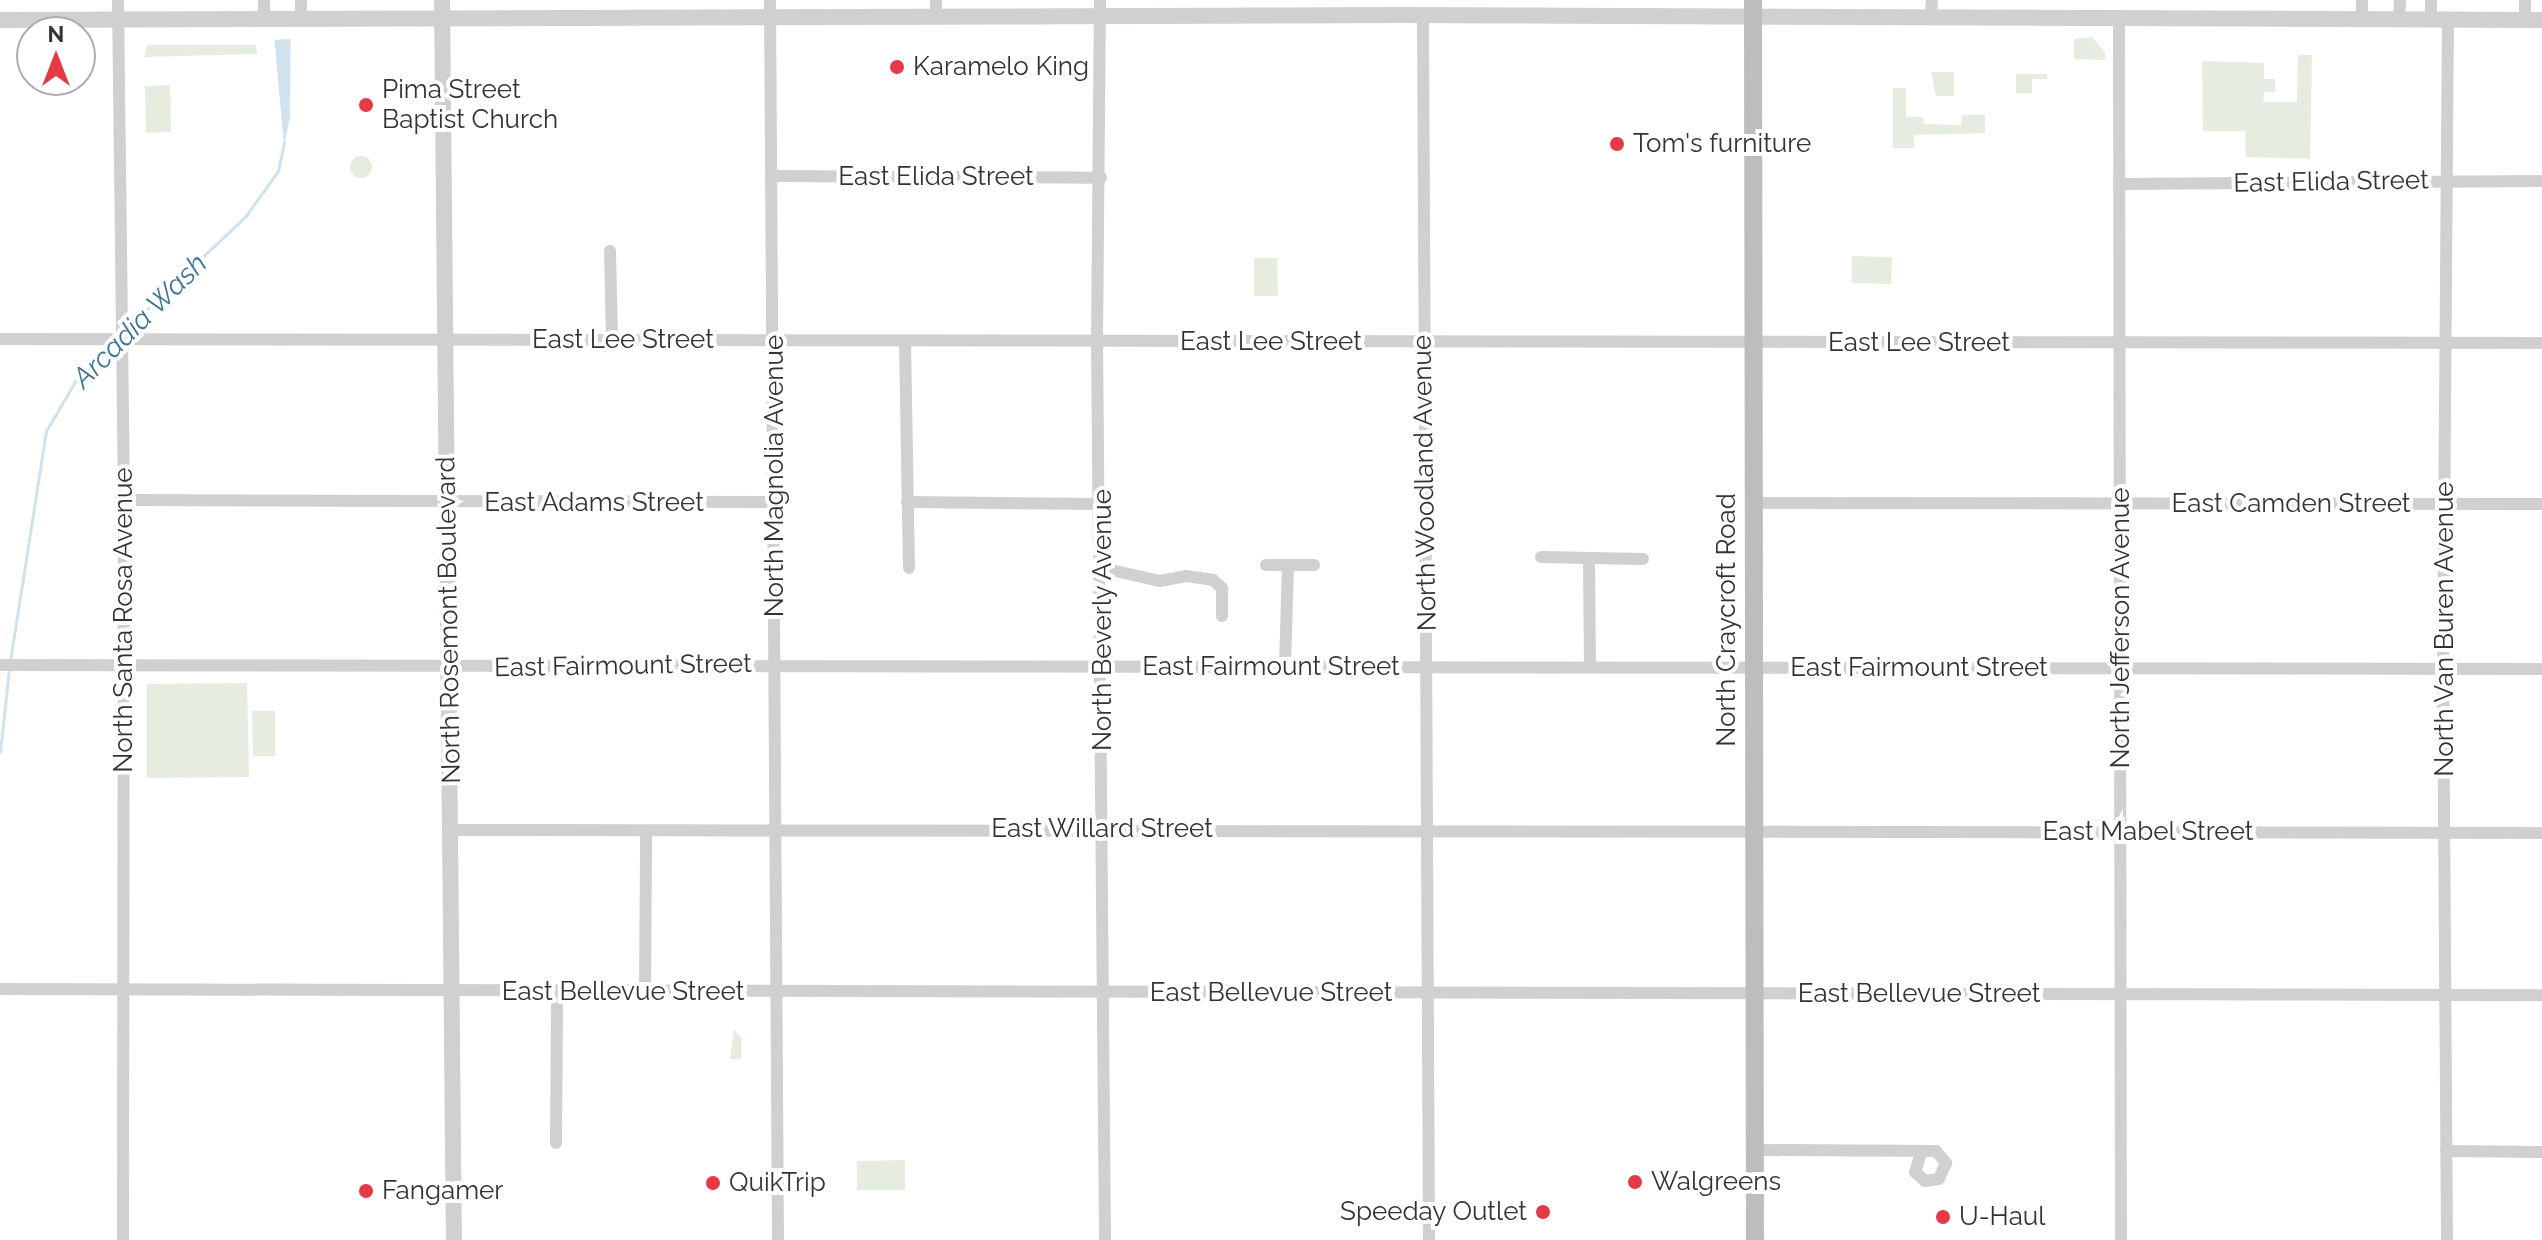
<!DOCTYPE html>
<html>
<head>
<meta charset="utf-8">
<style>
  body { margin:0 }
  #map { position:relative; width:2542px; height:1240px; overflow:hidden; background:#fff; font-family:Raleway,sans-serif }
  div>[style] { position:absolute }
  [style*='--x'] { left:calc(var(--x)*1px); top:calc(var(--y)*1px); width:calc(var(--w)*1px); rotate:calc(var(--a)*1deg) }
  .green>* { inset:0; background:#e6ecdf }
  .round { border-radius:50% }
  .water>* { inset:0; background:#cfe2ee }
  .pier>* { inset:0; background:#fff }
  .stream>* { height:3px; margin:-1.5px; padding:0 1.5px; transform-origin:1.5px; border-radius:1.5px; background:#cfe2ee }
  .minor>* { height:12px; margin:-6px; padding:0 6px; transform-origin:6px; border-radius:6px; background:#d0d0d0 }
  .tertiary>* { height:16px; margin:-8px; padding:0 8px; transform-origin:8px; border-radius:8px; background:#d0d0d0 }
  .secondary>* { height:18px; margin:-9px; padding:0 9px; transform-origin:9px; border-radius:9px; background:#bdbdbd }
  .dots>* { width:22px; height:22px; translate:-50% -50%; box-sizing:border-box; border:4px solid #fff; border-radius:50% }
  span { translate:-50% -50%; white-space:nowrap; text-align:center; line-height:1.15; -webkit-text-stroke:8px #fff; paint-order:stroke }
  .poi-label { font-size:26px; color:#333 }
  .left { translate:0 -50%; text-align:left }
  .right { translate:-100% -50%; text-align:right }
  .street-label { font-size:26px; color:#333 }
  .water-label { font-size:28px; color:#3f7597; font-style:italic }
  .north { position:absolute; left:16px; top:16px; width:80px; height:80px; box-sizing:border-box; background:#fff; border:2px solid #adadad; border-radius:50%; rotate:0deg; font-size:22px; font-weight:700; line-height:32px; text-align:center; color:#333 }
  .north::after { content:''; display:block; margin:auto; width:28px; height:36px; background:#e63946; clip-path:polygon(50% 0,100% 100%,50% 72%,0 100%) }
</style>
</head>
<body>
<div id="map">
  <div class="green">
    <div style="clip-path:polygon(2092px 37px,2105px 52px,2105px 60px,2074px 59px,2074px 39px)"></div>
    <div style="clip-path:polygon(147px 45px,256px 45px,257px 54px,144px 57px)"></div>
    <div style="clip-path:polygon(2298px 55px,2312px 55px,2310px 159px,2246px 157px,2245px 131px,2203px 131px,2202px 61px,2264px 63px,2264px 79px,2275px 79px,2275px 92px,2264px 92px,2263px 102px,2297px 102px)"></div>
    <div style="clip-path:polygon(1931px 72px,1954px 72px,1954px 96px,1936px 96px)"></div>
    <div style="clip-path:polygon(2016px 74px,2047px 74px,2047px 79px,2032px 79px,2032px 93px,2016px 93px)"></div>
    <div style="clip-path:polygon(170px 85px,171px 132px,146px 133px,145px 86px)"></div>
    <div style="clip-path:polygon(1893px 88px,1906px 88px,1906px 117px,1923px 117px,1924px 124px,1961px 125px,1962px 115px,1985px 115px,1985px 133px,1914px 135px,1914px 148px,1893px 148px)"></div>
    <div class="round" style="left:350px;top:156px;width:22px;height:22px"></div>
    <div style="clip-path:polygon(1852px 256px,1892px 257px,1891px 284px,1852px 283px)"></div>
    <div style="clip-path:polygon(1254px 258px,1277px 258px,1278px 296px,1254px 296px)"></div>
    <div style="clip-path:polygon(247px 683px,249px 777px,147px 778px,147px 684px)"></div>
    <div style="clip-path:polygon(252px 711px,275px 711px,275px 756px,253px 756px)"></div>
    <div style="clip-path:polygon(734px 1029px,741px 1038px,741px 1059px,730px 1059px)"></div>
    <div style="clip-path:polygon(905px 1160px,905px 1190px,857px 1190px,857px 1161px)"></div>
  </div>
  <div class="water">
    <div style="clip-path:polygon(271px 0,291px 0,290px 118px,284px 146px)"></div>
  </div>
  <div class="pier">
    <div style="clip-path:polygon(268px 0,295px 0,294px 39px,269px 40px)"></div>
  </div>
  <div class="stream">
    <div style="--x:126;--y:329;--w:163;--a:-43.3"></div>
    <div style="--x:245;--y:217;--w:57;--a:-54.3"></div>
    <div style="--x:278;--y:171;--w:29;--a:-78"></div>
    <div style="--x:10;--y:661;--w:233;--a:-81.1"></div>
    <div style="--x:46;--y:431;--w:67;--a:-59.6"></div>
    <div style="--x:80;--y:373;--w:40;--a:-44"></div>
    <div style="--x:0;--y:752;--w:83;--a:-83.8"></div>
  </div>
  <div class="minor">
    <div style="--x:118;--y:0;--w:500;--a:89.31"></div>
    <div style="--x:124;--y:500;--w:740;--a:90.08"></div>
    <div style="--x:264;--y:0;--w:19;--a:90"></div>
    <div style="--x:301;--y:0;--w:19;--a:90"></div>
    <div style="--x:770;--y:0;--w:1240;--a:89.63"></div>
    <div style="--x:1100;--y:0;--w:340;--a:90.5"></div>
    <div style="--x:1097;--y:340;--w:900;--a:89.49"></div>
    <div style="--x:1423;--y:15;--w:1225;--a:89.72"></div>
    <div style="--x:2119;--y:16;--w:1224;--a:89.91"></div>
    <div style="--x:936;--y:17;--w:17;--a:-90"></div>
    <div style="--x:1931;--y:17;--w:17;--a:-87"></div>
    <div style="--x:2362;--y:18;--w:18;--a:-90"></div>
    <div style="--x:2399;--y:19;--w:19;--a:-87"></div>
    <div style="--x:2431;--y:19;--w:19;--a:-90"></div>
    <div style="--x:2525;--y:20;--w:20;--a:-90"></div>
    <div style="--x:771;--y:176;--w:330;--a:0.3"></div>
    <div style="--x:2119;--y:184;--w:423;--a:-0.4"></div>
    <div style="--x:610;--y:251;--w:88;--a:88.7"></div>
    <div style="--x:0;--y:339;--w:2542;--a:0.09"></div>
    <div style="--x:905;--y:341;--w:227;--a:89"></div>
    <div style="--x:124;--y:500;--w:652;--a:0.18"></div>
    <div style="--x:907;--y:502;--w:194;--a:0.6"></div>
    <div style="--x:1753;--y:503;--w:789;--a:0.07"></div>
    <div style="--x:1541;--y:557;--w:102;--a:1.1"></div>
    <div style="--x:1589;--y:558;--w:109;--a:89.5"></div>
    <div style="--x:1266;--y:565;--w:48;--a:0"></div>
    <div style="--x:1102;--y:568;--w:59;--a:12.6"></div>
    <div style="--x:1160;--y:581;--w:26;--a:-11"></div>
    <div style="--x:1186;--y:576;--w:27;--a:8"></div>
    <div style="--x:1213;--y:580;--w:12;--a:42"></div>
    <div style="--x:1222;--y:588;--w:28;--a:90"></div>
    <div style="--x:0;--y:665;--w:2542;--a:0.09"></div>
    <div style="--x:1285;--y:667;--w:102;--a:-88.3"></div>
    <div style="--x:451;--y:830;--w:2091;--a:0.08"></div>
    <div style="--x:0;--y:989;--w:2542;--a:0.14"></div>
    <div style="--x:645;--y:991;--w:160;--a:-89.6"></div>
    <div style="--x:556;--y:1143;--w:152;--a:-89.6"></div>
    <div style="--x:1755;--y:1150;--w:181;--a:0.3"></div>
    <div style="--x:1936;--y:1151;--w:16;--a:50"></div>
    <div style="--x:1946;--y:1163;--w:17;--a:114"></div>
    <div style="--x:1939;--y:1179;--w:14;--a:172"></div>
    <div style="--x:1925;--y:1181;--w:13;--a:-138"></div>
    <div style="--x:1915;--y:1172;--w:20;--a:-72"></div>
    <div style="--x:2446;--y:1151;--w:96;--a:0.6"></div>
    <div style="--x:2447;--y:1240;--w:571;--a:-90.4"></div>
    <div style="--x:2443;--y:669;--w:650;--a:-89.56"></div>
  </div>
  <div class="tertiary">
    <div style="--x:442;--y:0;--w:1240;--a:89.45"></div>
    <div style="--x:0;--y:20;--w:1400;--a:-0.2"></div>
    <div style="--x:1400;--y:15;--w:1142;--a:0.25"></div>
  </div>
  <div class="secondary">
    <div style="--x:1753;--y:0;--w:1240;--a:89.91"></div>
  </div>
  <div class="dots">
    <div style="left:897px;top:67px;background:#e63946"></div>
    <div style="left:366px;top:105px;background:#e63946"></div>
    <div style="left:1617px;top:144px;background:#e63946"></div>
    <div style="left:1635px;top:1182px;background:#e63946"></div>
    <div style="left:713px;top:1183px;background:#e63946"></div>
    <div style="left:366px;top:1191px;background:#e63946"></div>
    <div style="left:1543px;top:1212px;background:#e63946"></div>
    <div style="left:1943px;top:1217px;background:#e63946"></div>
  </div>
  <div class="poi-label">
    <span class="left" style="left:913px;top:67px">Karamelo King</span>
    <span class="left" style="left:382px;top:105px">Pima Street<br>Baptist Church</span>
    <span class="left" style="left:1633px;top:144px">Tom's furniture</span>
    <span class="left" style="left:1651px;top:1182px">Walgreens</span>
    <span class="left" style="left:729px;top:1183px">QuikTrip</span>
    <span class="left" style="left:382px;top:1191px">Fangamer</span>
    <span class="right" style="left:1527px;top:1212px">Speeday Outlet</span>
    <span class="left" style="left:1959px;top:1217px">U-Haul</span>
  </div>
  <div class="street-label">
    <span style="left:936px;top:177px">East Elida Street</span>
    <span style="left:2331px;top:182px;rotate:-1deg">East Elida Street</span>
    <span style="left:623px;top:340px">East Lee Street</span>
    <span style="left:1271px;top:342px">East Lee Street</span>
    <span style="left:1919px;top:343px">East Lee Street</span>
    <span style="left:775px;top:476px;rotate:-90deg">North Magnolia Avenue</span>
    <span style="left:1425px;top:483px;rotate:-91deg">North Woodland Avenue</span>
    <span style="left:594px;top:503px">East Adams Street</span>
    <span style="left:2291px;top:504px">East Camden Street</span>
    <span style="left:124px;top:620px;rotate:-90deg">North Santa Rosa Avenue</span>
    <span style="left:449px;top:620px;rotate:-91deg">North Rosemont Boulevard</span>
    <span style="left:1103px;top:620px;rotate:-90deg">North Beverly Avenue</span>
    <span style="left:1727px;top:620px;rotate:-90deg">North Craycroft Road</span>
    <span style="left:2121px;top:628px;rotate:-90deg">North Jefferson Avenue</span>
    <span style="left:2445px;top:629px;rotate:-90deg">North Van Buren Avenue</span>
    <span style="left:623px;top:666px;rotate:-1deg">East Fairmount Street</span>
    <span style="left:1271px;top:667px">East Fairmount Street</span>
    <span style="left:1919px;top:668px">East Fairmount Street</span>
    <span style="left:1102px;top:829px">East Willard Street</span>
    <span style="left:2148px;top:832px">East Mabel Street</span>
    <span style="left:623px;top:992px">East Bellevue Street</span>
    <span style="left:1271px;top:993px">East Bellevue Street</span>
    <span style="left:1919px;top:994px">East Bellevue Street</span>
  </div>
  <div class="water-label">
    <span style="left:140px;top:321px;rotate:-45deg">Arcadia Wash</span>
  </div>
  <div class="north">N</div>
</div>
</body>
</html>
